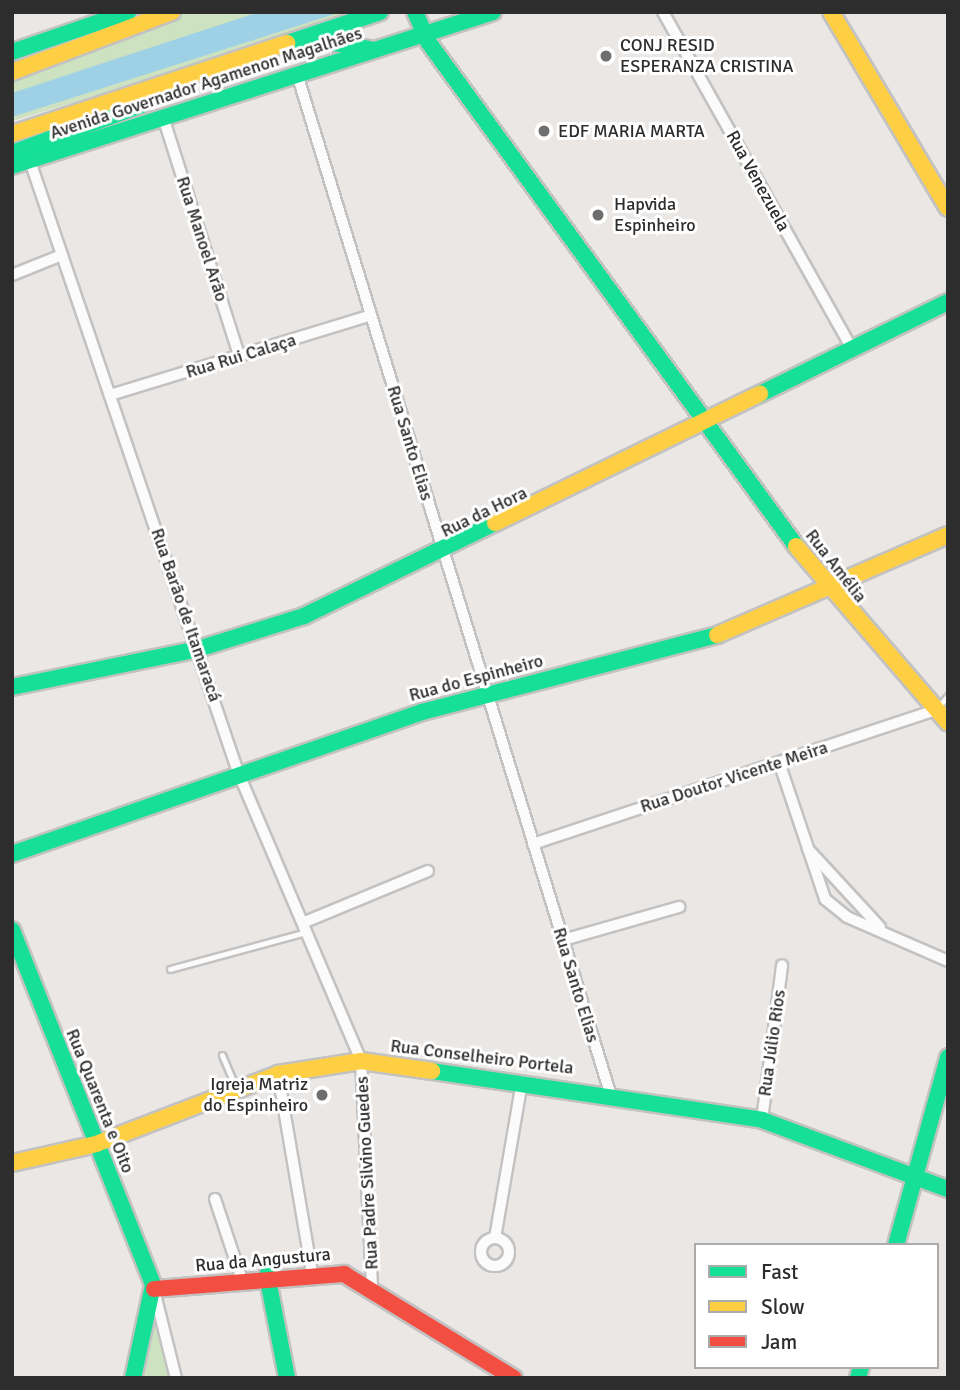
<!DOCTYPE html>
<html>
<head>
<meta charset="utf-8">
<style>
  body { margin:0 }
  #map { position:relative; width:960px; height:1390px; overflow:hidden; background:#eae7e4; font-family:Signika,sans-serif }
  div>[style] { position:absolute }
  [style*='--x'] { left:calc(var(--x)*1px); top:calc(var(--y)*1px); width:calc(var(--w)*1px); rotate:calc(var(--a)*1deg) }
  .green>* { inset:0; background:#cde2c0 }
  .water>* { inset:0; background:#9ed1e5 }
  .roads { filter:drop-shadow(2px 0 #c3c2c2) drop-shadow(-2px 0 #c3c2c2) drop-shadow(0 2px #c3c2c2) drop-shadow(0 -2px #c3c2c2) }
  .lane>* { height:5px; margin:-2.5px; padding:0 2.5px; transform-origin:2.5px; border-radius:2.5px; background:#fcfbfb }
  .street>* { height:10px; margin:-5px; padding:0 5px; transform-origin:5px; border-radius:5px; background:#fcfbfb }
  .street>.ring { margin:-5px; padding:0; box-sizing:content-box; background:none; border:10px solid #fcfbfb; border-radius:50% }
  .fast>* { height:16px; margin:-8px; padding:0 8px; transform-origin:8px; border-radius:8px; background:#16e098 }
  .slow>* { height:16px; margin:-8px; padding:0 8px; transform-origin:8px; border-radius:8px; background:#ffcf43 }
  .jam>* { height:16px; margin:-8px; padding:0 8px; transform-origin:8px; border-radius:8px; background:#f24e42 }
  .dots>* { width:19px; height:19px; translate:-50% -50%; box-sizing:border-box; border:4px solid #fff; border-radius:50% }
  span { translate:-50% -50%; white-space:nowrap; text-align:center; line-height:1.15; -webkit-text-stroke:6px #fff; paint-order:stroke }
  .poi-label { font-size:18px; color:#2d2d2d }
  .left { translate:0 -50%; text-align:left }
  .right { translate:-100% -50%; text-align:right }
  .street-label { font-size:18px; color:#2d2d2d }
  .frame { position:absolute; inset:0; border:14px solid #2d2d2d; pointer-events:none }
  .legend { position:absolute; left:694px; top:1243px; width:245px; height:126px; box-sizing:border-box; background:#fff; border:2px solid #ababab; margin:0; padding:9px 12px; list-style:none; font-size:21px; color:#2d2d2d }
  .legend li { display:flex; align-items:center; gap:14px; height:35px }
  .legend b { width:35px; border:2px solid #ababab }
</style>
</head>
<body>
<div id="map">
  <div class="green">
    <div style="clip-path:polygon(167px 12px,372px 12px,12px 121px,12px 69px)"></div>
    <div style="clip-path:polygon(154px 1304px,171px 1378px,138px 1378px)"></div>
  </div>
  <div class="water">
    <div style="clip-path:polygon(259px 12px,341px 12px,12px 117px,12px 93px)"></div>
  </div>
  <div class="roads">
    <div class="lane">
      <div style="--x:938;--y:707;--w:15;--a:-48"></div>
      <div style="--x:170;--y:969;--w:141;--a:-15.2"></div>
      <div style="--x:222;--y:1055;--w:36;--a:67"></div>
    </div>
    <div class="street">
      <div style="--x:663;--y:12;--w:388;--a:60.7"></div>
      <div style="--x:297;--y:74;--w:1066;--a:72.92"></div>
      <div style="--x:164;--y:120;--w:250;--a:72.3"></div>
      <div style="--x:30;--y:161;--w:645;--a:71.2"></div>
      <div style="--x:238;--y:772;--w:314;--a:66.9"></div>
      <div style="--x:361;--y:1061;--w:224;--a:87.2"></div>
      <div style="--x:12;--y:275;--w:54;--a:-21.8"></div>
      <div style="--x:110;--y:395;--w:273;--a:-17"></div>
      <div style="--x:779;--y:762;--w:145;--a:71.4"></div>
      <div style="--x:825;--y:899;--w:28;--a:39"></div>
      <div style="--x:847;--y:917;--w:110;--a:23.5"></div>
      <div style="--x:533;--y:844;--w:424;--a:-18.4"></div>
      <div style="--x:808;--y:849;--w:106;--a:47.3"></div>
      <div style="--x:305;--y:922;--w:133;--a:-22.5"></div>
      <div style="--x:563;--y:940;--w:121;--a:-15.9"></div>
      <div style="--x:278;--y:1074;--w:201;--a:80.3"></div>
      <div style="--x:762;--y:1120;--w:156;--a:-82.6"></div>
      <div style="--x:215;--y:1199;--w:85;--a:71.6"></div>
      <div style="--x:495;--y:1238;--w:159;--a:-80.2"></div>
      <div class="ring" style="left:481px;top:1238px;width:18px;height:18px"></div>
      <div style="--x:153;--y:1286;--w:95;--a:76"></div>
    </div>
    <div class="fast">
      <div style="--x:415;--y:12;--w:34;--a:66"></div>
      <div style="--x:429;--y:43;--w:623;--a:53.88"></div>
      <div style="--x:306;--y:38;--w:64;--a:9.9"></div>
      <div style="--x:287;--y:43;--w:98;--a:-18.4"></div>
      <div style="--x:12;--y:52;--w:123;--a:-19"></div>
      <div style="--x:12;--y:153;--w:139;--a:-20.3"></div>
      <div style="--x:12;--y:166;--w:505;--a:-17.75"></div>
      <div style="--x:760;--y:394;--w:209;--a:-26.1"></div>
      <div style="--x:12;--y:687;--w:190;--a:-11.5"></div>
      <div style="--x:198;--y:649;--w:111;--a:-17.3"></div>
      <div style="--x:304;--y:616;--w:212;--a:-26"></div>
      <div style="--x:12;--y:854;--w:434;--a:-19.1"></div>
      <div style="--x:422;--y:712;--w:305;--a:-14.6"></div>
      <div style="--x:12;--y:930;--w:382;--a:68.3"></div>
      <div style="--x:153;--y:1285;--w:95;--a:102.1"></div>
      <div style="--x:432;--y:1071;--w:334;--a:8.4"></div>
      <div style="--x:762;--y:1120;--w:198;--a:20.4"></div>
      <div style="--x:896;--y:1245;--w:195;--a:-74.5"></div>
      <div style="--x:267;--y:1275;--w:105;--a:79"></div>
      <div style="--x:858;--y:1378;--w:11;--a:-75"></div>
    </div>
    <div class="slow">
      <div style="--x:831;--y:12;--w:228;--a:59.2"></div>
      <div style="--x:12;--y:72;--w:171;--a:-20.6"></div>
      <div style="--x:12;--y:134;--w:290;--a:-18.3"></div>
      <div style="--x:495;--y:523;--w:295;--a:-26"></div>
      <div style="--x:796;--y:546;--w:233;--a:49.3"></div>
      <div style="--x:717;--y:635;--w:252;--a:-23.4"></div>
      <div style="--x:12;--y:1163;--w:86;--a:-12.7"></div>
      <div style="--x:96;--y:1144;--w:195;--a:-21"></div>
      <div style="--x:278;--y:1074;--w:84;--a:-8.9"></div>
      <div style="--x:361;--y:1061;--w:72;--a:8"></div>
    </div>
    <div class="jam">
      <div style="--x:154;--y:1289;--w:191;--a:-4.5"></div>
      <div style="--x:344;--y:1274;--w:199;--a:31.5"></div>
    </div>
  </div>
  <div class="dots">
    <div style="left:606px;top:56px;background:#6f6e6d"></div>
    <div style="left:544px;top:131px;background:#6f6e6d"></div>
    <div style="left:598px;top:215px;background:#6f6e6d"></div>
    <div style="left:322px;top:1095px;background:#6f6e6d"></div>
  </div>
  <div class="poi-label">
    <span class="left" style="left:620px;top:56px">CONJ RESID<br>ESPERANZA CRISTINA</span>
    <span class="left" style="left:558px;top:131px">EDF MARIA MARTA</span>
    <span class="left" style="left:614px;top:215px">Hapvida<br>Espinheiro</span>
    <span class="right" style="left:308px;top:1095px">Igreja Matriz<br>do Espinheiro</span>
  </div>
  <div class="street-label">
    <span style="left:206px;top:83px;rotate:-18deg">Avenida Governador Agamenon Magalhães</span>
    <span style="left:758px;top:181px;rotate:61deg">Rua Venezuela</span>
    <span style="left:202px;top:239px;rotate:72deg">Rua Manoel Arão</span>
    <span style="left:241px;top:356px;rotate:-17deg">Rua Rui Calaça</span>
    <span style="left:410px;top:443px;rotate:73deg">Rua Santo Elias</span>
    <span style="left:484px;top:512px;rotate:-26deg">Rua da Hora</span>
    <span style="left:836px;top:566px;rotate:52deg">Rua Amélia</span>
    <span style="left:186px;top:615px;rotate:71deg">Rua Barão de Itamaracá</span>
    <span style="left:476px;top:678px;rotate:-15deg">Rua do Espinheiro</span>
    <span style="left:734px;top:777px;rotate:-18deg">Rua Doutor Vicente Meira</span>
    <span style="left:576px;top:985px;rotate:73deg">Rua Santo Elias</span>
    <span style="left:772px;top:1043px;rotate:-82deg">Rua Júlio Rios</span>
    <span style="left:482px;top:1057px;rotate:7deg">Rua Conselheiro Portela</span>
    <span style="left:100px;top:1101px;rotate:68deg">Rua Quarenta e Oito</span>
    <span style="left:367px;top:1173px;rotate:-93deg">Rua Padre Silvino Guedes</span>
    <span style="left:263px;top:1260px;rotate:-5deg">Rua da Angustura</span>
  </div>
  <div class="frame"></div>
  <ul class="legend">
  <li><b style="height:9px;background:#16e098"></b>Fast</li>
  <li><b style="height:9px;background:#ffcf43"></b>Slow</li>
  <li><b style="height:9px;background:#f24e42"></b>Jam</li>
  </ul>
</div>
</body>
</html>
